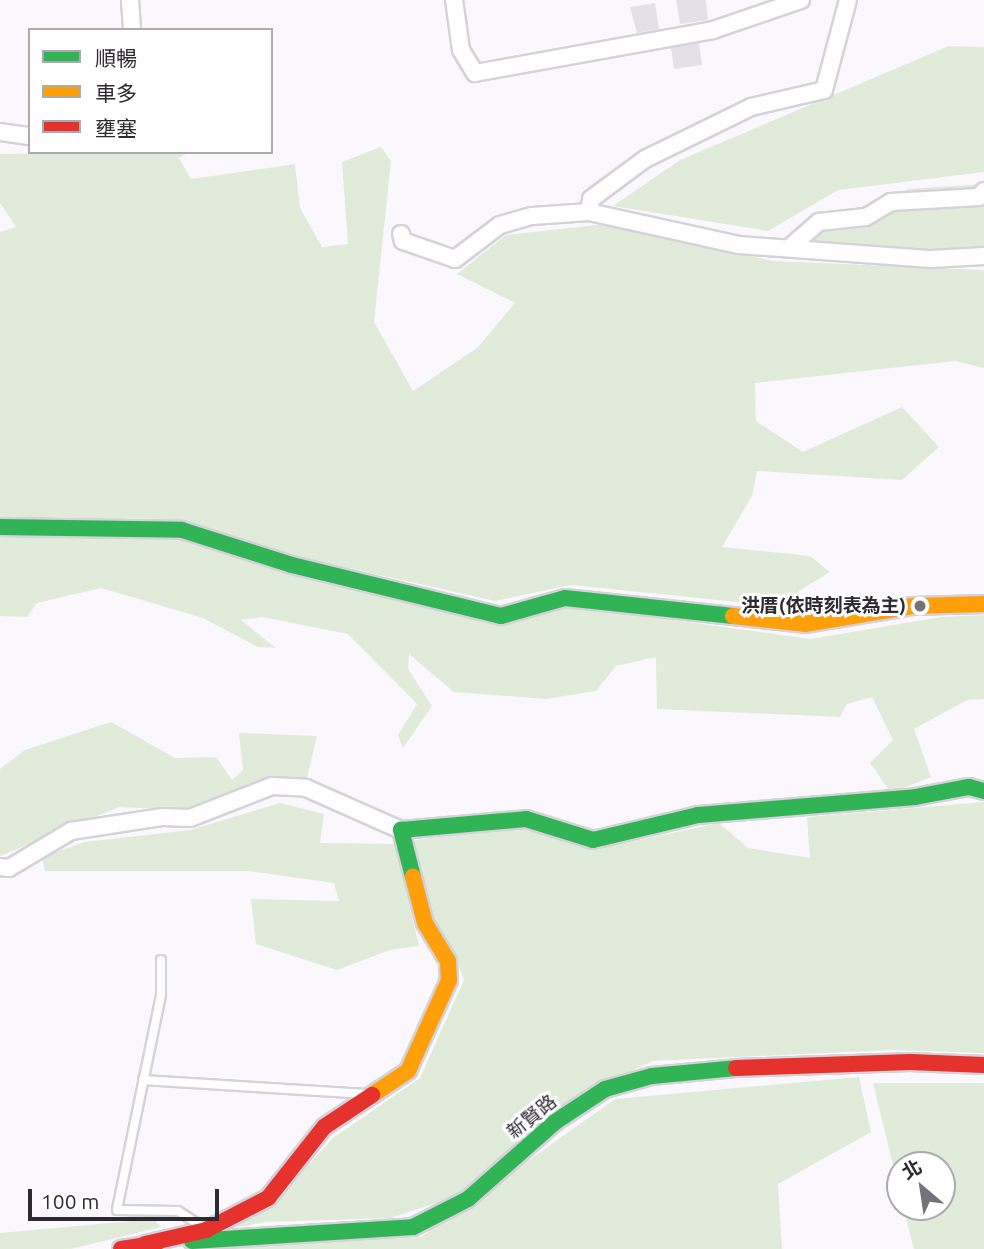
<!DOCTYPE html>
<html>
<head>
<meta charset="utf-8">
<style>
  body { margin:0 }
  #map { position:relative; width:984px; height:1249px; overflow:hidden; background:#faf8fd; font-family:Ubuntu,"Noto Sans TC",sans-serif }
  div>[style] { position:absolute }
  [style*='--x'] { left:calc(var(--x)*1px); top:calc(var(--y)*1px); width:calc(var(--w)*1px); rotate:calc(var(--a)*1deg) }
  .green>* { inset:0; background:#e1ebda }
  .building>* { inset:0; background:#e3e1e7 }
  .roads { filter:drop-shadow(2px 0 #d5d2d9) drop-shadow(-2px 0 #d5d2d9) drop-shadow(0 2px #d5d2d9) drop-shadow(0 -2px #d5d2d9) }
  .lane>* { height:8px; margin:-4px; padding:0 4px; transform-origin:4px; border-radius:4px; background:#fefeff }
  .street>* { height:16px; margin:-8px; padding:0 8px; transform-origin:8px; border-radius:8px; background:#fefeff }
  .fast>* { height:16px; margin:-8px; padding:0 8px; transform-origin:8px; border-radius:8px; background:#30b455 }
  .slow>* { height:16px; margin:-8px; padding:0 8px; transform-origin:8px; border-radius:8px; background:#ff9f0a }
  .jam>* { height:16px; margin:-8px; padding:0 8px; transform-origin:8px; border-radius:8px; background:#e5322d }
  .dots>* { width:19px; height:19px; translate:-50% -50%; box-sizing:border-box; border:4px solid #fff; border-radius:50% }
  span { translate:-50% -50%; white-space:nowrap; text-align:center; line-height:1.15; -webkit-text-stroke:6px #fff; paint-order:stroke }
  .poi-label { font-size:19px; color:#2e2a32; font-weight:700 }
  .right { translate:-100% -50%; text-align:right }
  .street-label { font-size:19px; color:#2e2a32 }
  .legend { position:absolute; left:28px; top:28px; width:245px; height:126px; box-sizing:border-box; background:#fff; border:2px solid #abaaad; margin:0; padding:9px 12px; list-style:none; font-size:21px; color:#2e2a32 }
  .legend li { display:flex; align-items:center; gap:14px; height:35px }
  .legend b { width:35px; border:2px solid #abaaad }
  .north { position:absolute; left:886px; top:1151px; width:70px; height:70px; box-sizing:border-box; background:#fff; border:2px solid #abaaad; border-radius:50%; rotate:331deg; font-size:19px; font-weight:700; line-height:28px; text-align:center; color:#2e2a32 }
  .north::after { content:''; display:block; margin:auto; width:24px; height:32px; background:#757279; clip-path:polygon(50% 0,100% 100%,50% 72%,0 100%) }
  .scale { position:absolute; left:28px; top:1189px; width:191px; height:32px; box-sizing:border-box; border:4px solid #2e2a32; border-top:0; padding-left:9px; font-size:21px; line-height:24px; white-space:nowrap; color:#2e2a32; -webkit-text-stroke:5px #fff; paint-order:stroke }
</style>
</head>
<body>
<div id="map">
  <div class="green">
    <div style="clip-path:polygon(949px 46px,984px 47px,984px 172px,838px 190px,768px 231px,613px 206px,680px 160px)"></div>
    <div style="clip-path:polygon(381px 147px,391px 161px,374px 322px,413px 391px,477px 348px,515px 303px,457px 274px,506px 235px,605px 224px,773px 261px,984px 270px,984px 368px,955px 361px,755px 383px,756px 421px,803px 452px,902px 407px,939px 447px,902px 480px,757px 471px,752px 496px,722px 547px,810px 556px,830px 572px,799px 591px,795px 608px,571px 585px,495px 601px,299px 557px,163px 519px,0 517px,0 232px,16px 227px,0 203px,0 154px,189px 152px,179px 158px,191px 179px,295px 164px,300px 208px,322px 247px,348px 244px,342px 162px)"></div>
    <div style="clip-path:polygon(984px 184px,984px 249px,867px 251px,781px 246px,799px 226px,826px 211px,856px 210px,908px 189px)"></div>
    <div style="clip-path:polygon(0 534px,183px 538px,510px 624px,565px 605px,810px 639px,941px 617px,984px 615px,984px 699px,967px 700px,914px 729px,931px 777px,891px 793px,870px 763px,893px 740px,872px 697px,847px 704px,840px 717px,657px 709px,656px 657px,616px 666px,596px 691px,546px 699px,454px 692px,409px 654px,408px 669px,432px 706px,403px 748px,398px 735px,417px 704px,348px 634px,262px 617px,241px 620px,276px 648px,258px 647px,203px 618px,101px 588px,37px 603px,27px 617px,0 616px)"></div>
    <div style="clip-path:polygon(111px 722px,175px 758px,216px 757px,232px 780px,243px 770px,239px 733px,317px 736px,306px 782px,231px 792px,181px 810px,119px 807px,0 856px,0 769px,25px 750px)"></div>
    <div style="clip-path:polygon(984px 802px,984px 1053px,891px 1050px,653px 1061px,574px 1097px,457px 1196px,391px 1218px,265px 1222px,234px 1228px,275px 1201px,333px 1138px,420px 1078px,464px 980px,455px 956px,430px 919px,409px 841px,525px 825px,596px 849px,719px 823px,748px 848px,810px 858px,807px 817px)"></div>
    <div style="clip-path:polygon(280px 803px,324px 814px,320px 843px,395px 844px,419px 946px,390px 950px,337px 970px,256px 944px,251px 899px,339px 901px,334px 883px,248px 871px,45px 871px,42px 857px,85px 842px,190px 830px)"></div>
    <div style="clip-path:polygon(859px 1077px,871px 1132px,778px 1184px,782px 1249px,183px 1249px,421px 1237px,615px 1099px)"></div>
    <div style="clip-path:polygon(873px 1083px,984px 1083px,984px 1249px,914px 1249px,903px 1207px,942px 1207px,942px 1165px,900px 1165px,900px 1193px)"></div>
    <div style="clip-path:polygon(153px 1219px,161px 1227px,71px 1249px,0 1249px,0 1233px)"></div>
  </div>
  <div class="building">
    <div style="clip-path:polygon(676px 0,706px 0,708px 20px,680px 24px)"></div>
    <div style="clip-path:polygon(655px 3px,659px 29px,637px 33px,630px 7px)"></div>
    <div style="clip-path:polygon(699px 43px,702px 65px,674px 69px,671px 48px)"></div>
  </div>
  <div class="roads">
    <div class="lane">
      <div style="--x:161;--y:960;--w:35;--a:90"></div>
      <div style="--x:161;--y:995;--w:219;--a:101.6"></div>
      <div style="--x:117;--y:1210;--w:61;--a:0.9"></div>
      <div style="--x:178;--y:1211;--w:27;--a:33"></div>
      <div style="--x:143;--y:1080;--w:220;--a:3.6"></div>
    </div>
    <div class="street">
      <div style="--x:130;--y:0;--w:30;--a:86"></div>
      <div style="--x:454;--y:0;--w:50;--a:82"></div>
      <div style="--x:461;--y:50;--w:27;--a:59"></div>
      <div style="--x:475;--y:73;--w:242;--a:-10.2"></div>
      <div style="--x:713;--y:30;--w:93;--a:-18.8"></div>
      <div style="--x:0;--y:132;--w:30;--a:8"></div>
      <div style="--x:589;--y:212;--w:154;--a:12.4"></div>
      <div style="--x:739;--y:245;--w:193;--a:4.2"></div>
      <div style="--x:931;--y:259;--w:53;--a:-3.2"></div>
      <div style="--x:401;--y:234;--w:7;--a:74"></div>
      <div style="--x:403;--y:241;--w:55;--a:19.1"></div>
      <div style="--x:455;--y:259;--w:56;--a:-37.1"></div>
      <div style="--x:500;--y:225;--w:33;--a:-16"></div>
      <div style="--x:532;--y:216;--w:57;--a:-4"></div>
      <div style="--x:589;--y:212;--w:13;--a:-81"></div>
      <div style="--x:591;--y:199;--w:67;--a:-36.5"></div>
      <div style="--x:645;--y:159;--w:118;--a:-26.1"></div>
      <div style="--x:751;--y:107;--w:75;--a:-13.1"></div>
      <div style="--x:824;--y:90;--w:93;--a:-75.1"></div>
      <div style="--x:789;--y:248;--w:40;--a:-41"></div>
      <div style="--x:819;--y:222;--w:47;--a:-6.1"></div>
      <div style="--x:866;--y:217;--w:29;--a:-31"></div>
      <div style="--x:891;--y:202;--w:88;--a:-3.3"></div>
      <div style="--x:979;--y:197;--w:8;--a:-50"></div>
      <div style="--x:0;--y:867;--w:9;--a:6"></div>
      <div style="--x:9;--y:868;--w:72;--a:-30.8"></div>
      <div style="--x:71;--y:831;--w:93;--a:-8.7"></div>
      <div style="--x:163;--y:817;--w:27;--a:2"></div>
      <div style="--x:190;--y:818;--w:88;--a:-21.3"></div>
      <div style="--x:272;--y:786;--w:34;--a:3"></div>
      <div style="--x:306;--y:788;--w:104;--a:23.9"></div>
    </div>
    <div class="fast">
      <div style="--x:0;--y:527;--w:182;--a:0.9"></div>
      <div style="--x:182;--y:530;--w:115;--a:17.7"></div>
      <div style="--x:292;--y:565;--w:215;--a:13.7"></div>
      <div style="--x:501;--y:616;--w:66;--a:-15.7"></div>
      <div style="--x:565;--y:598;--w:169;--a:6.1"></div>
      <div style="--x:413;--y:877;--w:49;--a:-104.3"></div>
      <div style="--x:401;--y:830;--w:125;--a:-5"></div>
      <div style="--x:526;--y:819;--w:70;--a:17.4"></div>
      <div style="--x:593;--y:840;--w:108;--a:-13.4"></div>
      <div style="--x:698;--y:815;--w:218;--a:-4.7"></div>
      <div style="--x:915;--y:797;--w:55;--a:-10.5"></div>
      <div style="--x:969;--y:787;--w:16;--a:15"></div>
      <div style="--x:192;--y:1241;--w:221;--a:-3.6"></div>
      <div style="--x:413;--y:1227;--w:62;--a:-27"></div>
      <div style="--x:468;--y:1199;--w:116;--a:-41.5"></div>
      <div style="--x:555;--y:1122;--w:60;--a:-33.4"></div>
      <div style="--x:605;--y:1089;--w:49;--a:-15.5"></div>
      <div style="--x:652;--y:1076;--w:84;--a:-5.4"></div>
    </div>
    <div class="slow">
      <div style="--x:733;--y:616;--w:72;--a:6.3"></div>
      <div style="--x:805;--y:624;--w:109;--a:-9.5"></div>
      <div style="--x:913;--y:606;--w:71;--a:-1.6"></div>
      <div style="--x:372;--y:1095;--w:43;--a:-33.7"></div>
      <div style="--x:408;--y:1071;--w:100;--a:-65.7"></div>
      <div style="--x:449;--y:980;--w:19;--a:-93"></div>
      <div style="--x:448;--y:961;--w:44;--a:-121.2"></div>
      <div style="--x:425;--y:923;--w:48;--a:-104.6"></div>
    </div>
    <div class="jam">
      <div style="--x:736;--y:1068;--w:174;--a:-2"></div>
      <div style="--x:910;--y:1062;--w:74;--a:2.3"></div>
      <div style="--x:145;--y:1244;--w:63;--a:-12.9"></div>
      <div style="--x:206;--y:1230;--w:70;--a:-27.3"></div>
      <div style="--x:268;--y:1198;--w:90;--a:-51.7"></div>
      <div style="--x:324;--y:1127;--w:58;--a:-33.7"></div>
      <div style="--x:121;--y:1249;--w:36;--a:-9"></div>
    </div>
  </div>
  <div class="dots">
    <div style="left:920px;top:606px;background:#757279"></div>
  </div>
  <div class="poi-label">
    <span class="right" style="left:906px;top:606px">洪厝(依時刻表為主)</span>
  </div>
  <div class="street-label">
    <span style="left:532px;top:1117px;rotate:-39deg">新賢路</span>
  </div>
  <ul class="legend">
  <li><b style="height:9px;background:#30b455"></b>順暢</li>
  <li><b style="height:9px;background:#ff9f0a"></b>車多</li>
  <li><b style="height:9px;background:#e5322d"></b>壅塞</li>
  </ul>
  <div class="north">北</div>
  <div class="scale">100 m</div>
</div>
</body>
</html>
